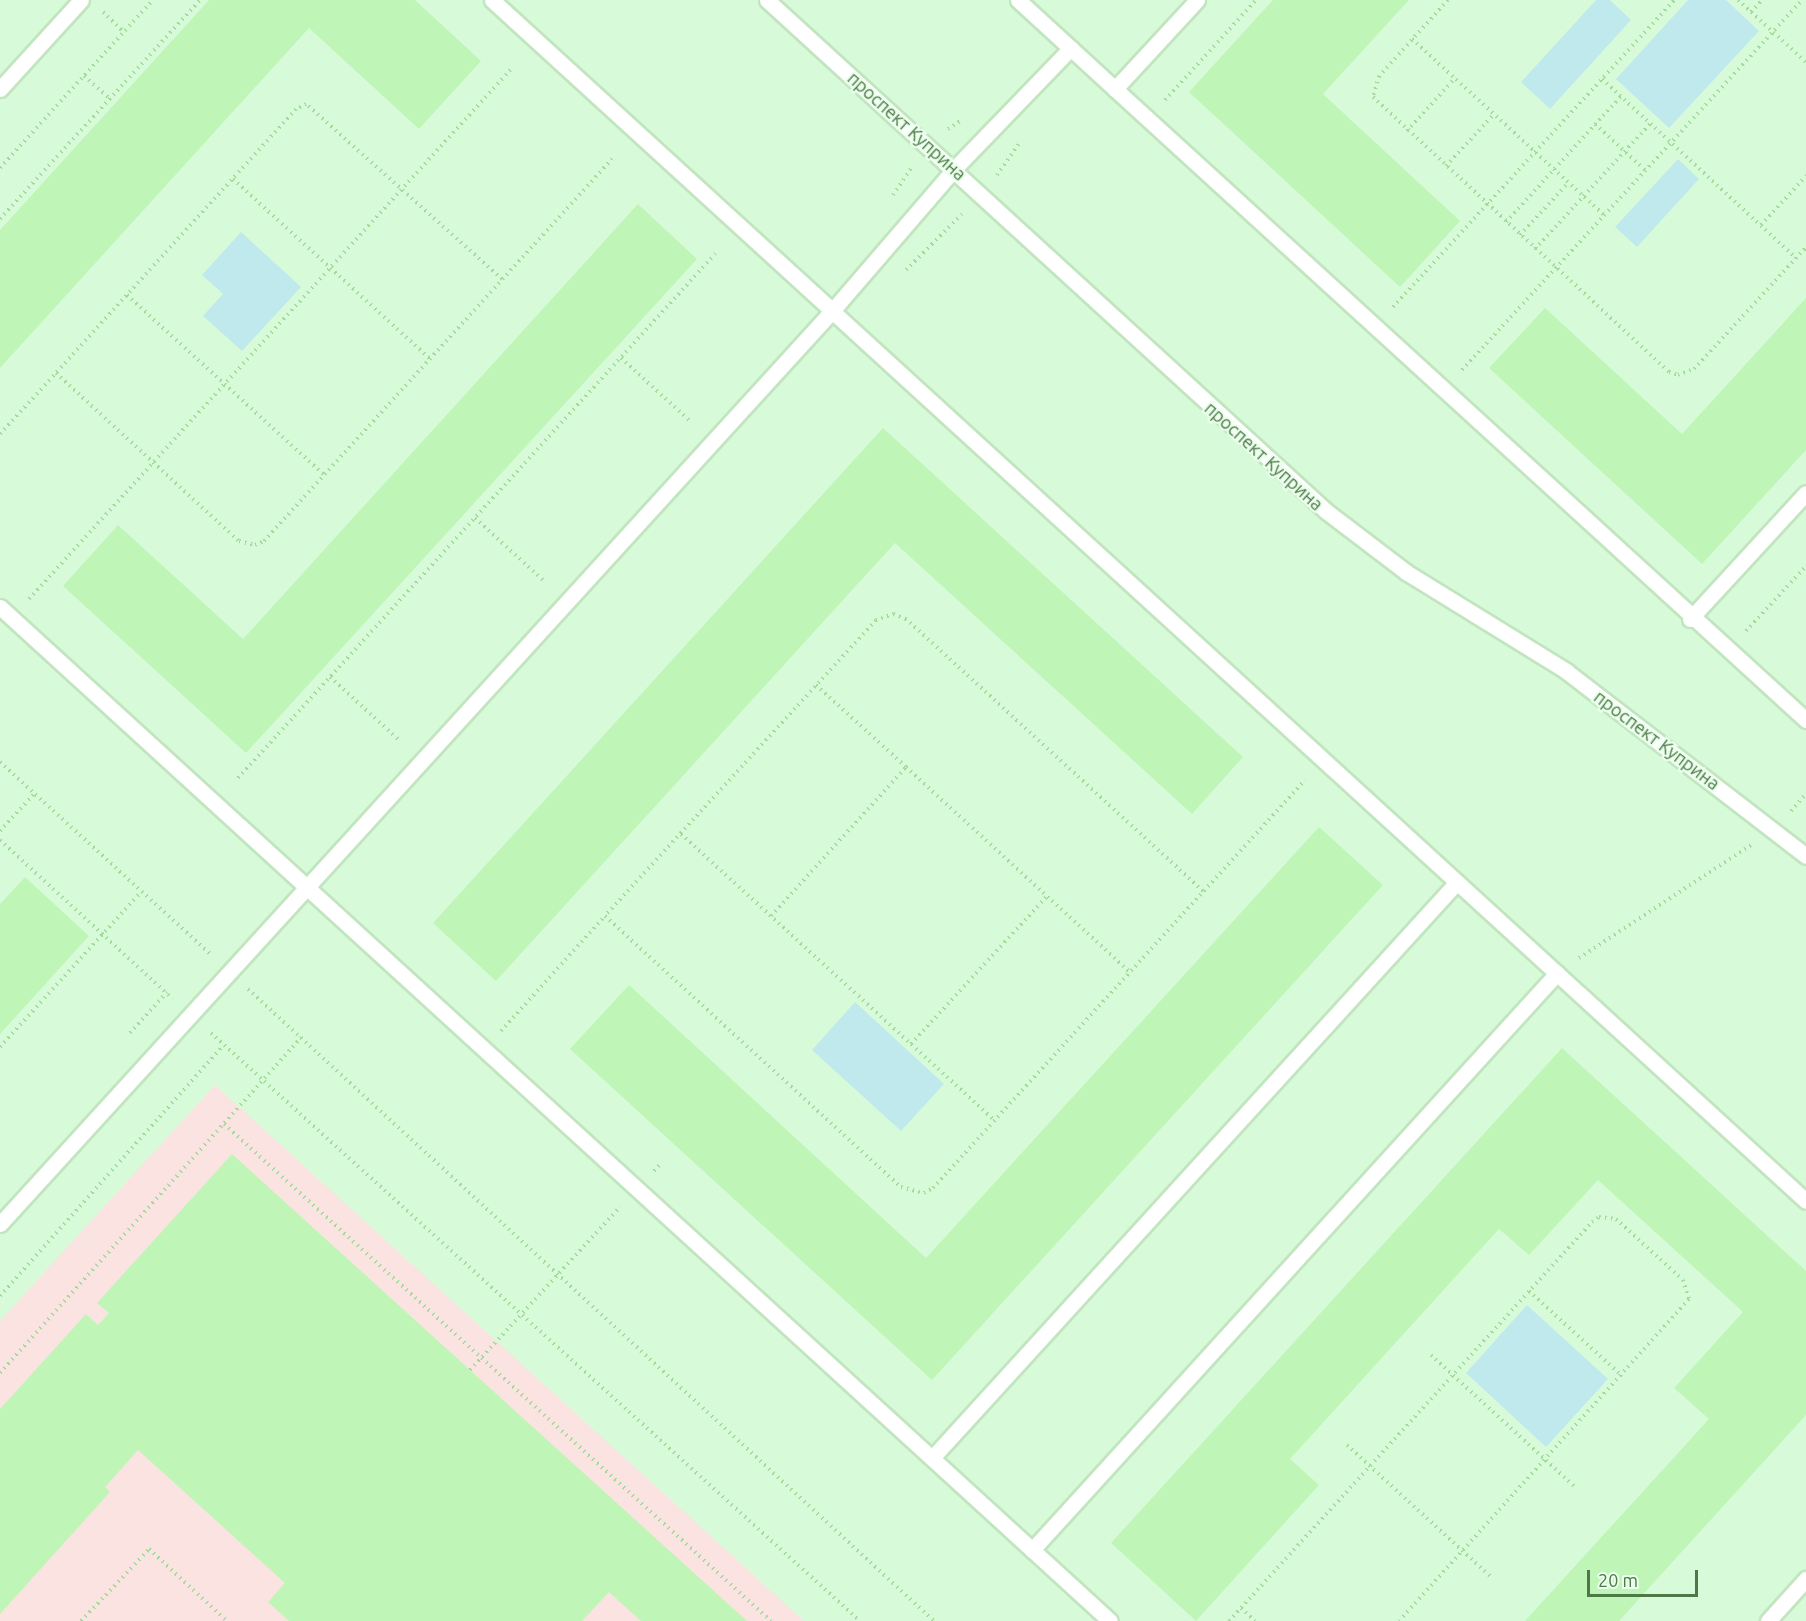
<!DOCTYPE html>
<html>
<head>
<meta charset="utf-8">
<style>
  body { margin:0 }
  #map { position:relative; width:1806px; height:1621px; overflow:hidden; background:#e3fee6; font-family:Ubuntu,sans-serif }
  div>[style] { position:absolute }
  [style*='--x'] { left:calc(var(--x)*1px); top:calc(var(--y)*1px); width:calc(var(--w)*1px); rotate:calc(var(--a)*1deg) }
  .residential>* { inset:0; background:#d7fbd9 }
  .education>* { inset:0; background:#fae3e0 }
  .green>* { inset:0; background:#c0e9ed }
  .building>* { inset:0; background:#bff6b8 }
  .path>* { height:4px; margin-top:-2px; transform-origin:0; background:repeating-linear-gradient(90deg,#a3db9b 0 1.5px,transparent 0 6px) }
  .roads { filter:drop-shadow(2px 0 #c2e5c0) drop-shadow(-2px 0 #c2e5c0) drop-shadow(0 2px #c2e5c0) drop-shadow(0 -2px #c2e5c0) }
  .service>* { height:15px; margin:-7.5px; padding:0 7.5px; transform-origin:7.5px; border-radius:7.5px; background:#fff }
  span { translate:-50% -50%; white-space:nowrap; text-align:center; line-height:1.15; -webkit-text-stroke:4.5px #ebffed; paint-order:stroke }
  .street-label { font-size:18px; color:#4e7847 }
  .scale { position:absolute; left:1587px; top:1570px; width:111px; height:27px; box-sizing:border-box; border:3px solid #4e7847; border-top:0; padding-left:8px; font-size:18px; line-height:21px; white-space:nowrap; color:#4e7847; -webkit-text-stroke:4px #ebffed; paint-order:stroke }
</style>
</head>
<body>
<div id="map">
  <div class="residential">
    <div style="clip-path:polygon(0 0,1806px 0,1806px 1621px,0 1621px)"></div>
  </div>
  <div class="education">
    <div style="clip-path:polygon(215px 1085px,804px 1621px,0 1621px,0 1321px)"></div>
  </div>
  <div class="green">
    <div style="clip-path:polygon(1596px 0,1610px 0,1631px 20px,1550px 109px,1521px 82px)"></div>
    <div style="clip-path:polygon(1688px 0,1726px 0,1759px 31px,1669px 128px,1616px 79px)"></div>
    <div style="clip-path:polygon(1678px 159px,1699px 179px,1637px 247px,1615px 227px)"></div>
    <div style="clip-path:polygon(241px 232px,301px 287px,242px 351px,203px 316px,223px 294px,202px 275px)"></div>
    <div style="clip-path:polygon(855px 1002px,944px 1084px,901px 1131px,812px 1050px)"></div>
    <div style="clip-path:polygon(1527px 1305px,1608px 1379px,1546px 1447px,1466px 1373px)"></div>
  </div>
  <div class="building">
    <div style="clip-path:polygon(209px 0,415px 0,481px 61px,419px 129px,309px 28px,0 368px,0 230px)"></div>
    <div style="clip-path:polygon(1273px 0,1409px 0,1323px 94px,1460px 221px,1400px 287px,1189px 92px)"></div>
    <div style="clip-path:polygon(638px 204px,697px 259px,246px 753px,63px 586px,118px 525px,243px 639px)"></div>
    <div style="clip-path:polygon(1806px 298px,1806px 450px,1702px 564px,1489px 368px,1545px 308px,1682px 434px)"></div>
    <div style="clip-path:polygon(883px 428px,1243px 757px,1192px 814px,895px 543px,496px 981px,433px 923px)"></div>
    <div style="clip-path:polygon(1319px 827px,1383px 885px,932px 1380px,570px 1049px,629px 985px,926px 1258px)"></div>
    <div style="clip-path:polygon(25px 877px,89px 936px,0 1034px,0 904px)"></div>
    <div style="clip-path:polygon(1562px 1048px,1806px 1271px,1806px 1415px,1619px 1621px,1525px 1621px,1709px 1419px,1674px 1388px,1743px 1312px,1598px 1180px,1529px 1255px,1499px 1229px,1290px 1459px,1319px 1485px,1196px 1621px,1111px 1543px)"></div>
    <div style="clip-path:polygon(232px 1154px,470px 1370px,747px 1621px,641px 1621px,609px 1592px,582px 1621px,289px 1621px,268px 1602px,285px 1583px,138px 1450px,105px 1487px,110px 1492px,0 1614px,0 1409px,86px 1314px,98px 1325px,109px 1313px,97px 1303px)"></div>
  </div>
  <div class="path">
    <div style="--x:1448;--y:0;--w:103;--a:132.2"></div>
    <div style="--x:1379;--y:76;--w:22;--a:106"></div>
    <div style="--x:1373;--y:97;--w:404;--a:42.9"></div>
    <div style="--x:1669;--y:372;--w:9;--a:18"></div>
    <div style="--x:1678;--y:375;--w:17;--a:-21"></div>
    <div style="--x:1694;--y:369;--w:166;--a:-47.4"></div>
    <div style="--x:1738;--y:0;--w:92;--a:42.4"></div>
    <div style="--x:103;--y:12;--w:29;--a:44"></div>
    <div style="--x:1751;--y:12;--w:16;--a:-47"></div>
    <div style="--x:1412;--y:39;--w:260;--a:42.5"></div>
    <div style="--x:84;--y:76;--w:35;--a:41"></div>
    <div style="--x:1602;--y:79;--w:264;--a:42.7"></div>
    <div style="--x:1165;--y:100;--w:135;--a:-47.7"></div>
    <div style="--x:1595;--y:124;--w:68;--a:42.6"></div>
    <div style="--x:948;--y:129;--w:17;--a:-33"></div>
    <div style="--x:1407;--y:131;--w:72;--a:-47.8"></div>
    <div style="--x:1446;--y:166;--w:71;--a:-47.3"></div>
    <div style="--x:0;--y:168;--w:227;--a:-47.7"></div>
    <div style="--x:997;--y:175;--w:40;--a:-55.1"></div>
    <div style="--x:233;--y:179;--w:267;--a:42.4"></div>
    <div style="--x:893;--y:195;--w:34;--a:-56"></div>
    <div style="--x:0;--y:219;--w:297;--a:-47.6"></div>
    <div style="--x:1506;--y:222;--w:171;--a:-47.6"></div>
    <div style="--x:1761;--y:225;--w:67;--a:-47.4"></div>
    <div style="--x:1520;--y:235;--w:71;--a:-47.3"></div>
    <div style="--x:1535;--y:249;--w:171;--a:-47.4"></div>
    <div style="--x:906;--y:270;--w:79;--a:-45"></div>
    <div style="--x:502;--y:279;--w:263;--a:-138.2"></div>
    <div style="--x:306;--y:104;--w:11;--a:153"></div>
    <div style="--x:296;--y:109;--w:357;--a:132.3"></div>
    <div style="--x:56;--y:373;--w:248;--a:42.6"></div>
    <div style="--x:239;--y:541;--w:16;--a:14"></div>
    <div style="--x:255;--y:545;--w:10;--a:-24"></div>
    <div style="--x:264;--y:541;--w:517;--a:-47.67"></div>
    <div style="--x:127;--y:295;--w:267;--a:42.4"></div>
    <div style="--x:1393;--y:307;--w:416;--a:-47.5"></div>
    <div style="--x:621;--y:358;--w:92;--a:42.4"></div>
    <div style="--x:1462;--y:370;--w:502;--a:-47.42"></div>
    <div style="--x:0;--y:434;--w:83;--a:-47.4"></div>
    <div style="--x:475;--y:518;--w:92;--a:42.4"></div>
    <div style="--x:29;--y:599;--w:718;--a:-47.71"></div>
    <div style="--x:1746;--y:631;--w:88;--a:-47.3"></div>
    <div style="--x:330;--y:677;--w:92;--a:42.4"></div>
    <div style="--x:816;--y:685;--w:122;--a:42.3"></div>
    <div style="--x:0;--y:762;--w:285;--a:42.4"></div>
    <div style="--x:238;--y:778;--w:709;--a:-47.69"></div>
    <div style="--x:1791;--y:811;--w:23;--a:-49"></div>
    <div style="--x:0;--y:831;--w:50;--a:-47.4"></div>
    <div style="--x:681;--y:834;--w:424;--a:42.4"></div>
    <div style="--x:0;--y:840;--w:234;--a:42.6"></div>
    <div style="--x:1203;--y:891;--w:403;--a:-137.5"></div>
    <div style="--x:906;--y:619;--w:13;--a:-157"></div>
    <div style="--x:894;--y:614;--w:19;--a:162"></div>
    <div style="--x:876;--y:620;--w:401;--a:132.5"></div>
    <div style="--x:605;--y:916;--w:401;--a:42.5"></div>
    <div style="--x:901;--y:1187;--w:24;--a:15"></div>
    <div style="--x:924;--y:1193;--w:10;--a:-29"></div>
    <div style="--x:933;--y:1188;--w:552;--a:-47.64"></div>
    <div style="--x:771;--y:916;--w:201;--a:-47.8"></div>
    <div style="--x:906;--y:767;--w:304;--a:42.5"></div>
    <div style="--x:1579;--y:958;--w:206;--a:-33.3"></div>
    <div style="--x:248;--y:989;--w:933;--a:42.65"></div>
    <div style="--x:501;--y:1031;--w:155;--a:-47.9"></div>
    <div style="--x:130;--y:1033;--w:55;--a:-47.9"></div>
    <div style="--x:211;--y:1033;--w:876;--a:42.18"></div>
    <div style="--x:911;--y:1044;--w:201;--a:-47.4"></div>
    <div style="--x:0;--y:1047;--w:210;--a:-47.7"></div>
    <div style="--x:224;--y:1124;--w:739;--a:42.26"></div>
    <div style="--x:654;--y:1171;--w:9;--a:-49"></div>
    <div style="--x:1529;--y:1291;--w:126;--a:42.4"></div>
    <div style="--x:0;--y:1296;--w:336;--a:-48.3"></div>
    <div style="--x:1431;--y:1355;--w:197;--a:42.5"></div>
    <div style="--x:470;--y:1370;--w:222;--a:-47.4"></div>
    <div style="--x:0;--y:1373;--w:451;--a:-48.1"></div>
    <div style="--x:1347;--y:1445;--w:197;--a:42.5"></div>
    <div style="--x:1241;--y:1608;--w:19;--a:43"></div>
    <div style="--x:81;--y:1621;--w:99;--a:-46.6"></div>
    <div style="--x:149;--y:1549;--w:106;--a:42.7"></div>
    <div style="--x:1229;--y:1621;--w:539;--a:-47.7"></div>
    <div style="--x:1592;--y:1222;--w:9;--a:-36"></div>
    <div style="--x:1599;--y:1217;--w:17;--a:7"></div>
    <div style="--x:1616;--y:1219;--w:91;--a:42.3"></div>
    <div style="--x:1683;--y:1280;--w:20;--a:72"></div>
    <div style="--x:1689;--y:1299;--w:433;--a:132"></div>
  </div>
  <div class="roads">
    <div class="service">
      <div style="--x:492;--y:0;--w:461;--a:42.4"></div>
      <div style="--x:832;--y:311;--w:187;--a:-49.3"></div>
      <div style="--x:954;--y:169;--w:168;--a:-46"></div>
      <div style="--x:767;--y:0;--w:757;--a:42.43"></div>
      <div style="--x:1326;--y:511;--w:101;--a:37.3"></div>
      <div style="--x:1406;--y:572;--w:188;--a:31.7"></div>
      <div style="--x:1566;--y:671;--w:303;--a:37.6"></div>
      <div style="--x:1018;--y:0;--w:132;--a:42.5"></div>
      <div style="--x:1197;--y:0;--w:121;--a:132.7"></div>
      <div style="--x:1115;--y:89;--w:936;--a:42.4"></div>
      <div style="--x:0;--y:89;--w:120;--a:-47.7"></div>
      <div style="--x:0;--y:607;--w:1503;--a:42.41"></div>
      <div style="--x:1690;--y:619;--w:171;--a:-47.4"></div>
      <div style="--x:0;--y:1224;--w:1235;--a:-47.66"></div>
      <div style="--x:832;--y:311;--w:1319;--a:42.42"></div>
      <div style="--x:932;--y:1458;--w:779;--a:-47.65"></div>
      <div style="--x:1032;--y:1550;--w:780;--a:-47.7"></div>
      <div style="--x:1768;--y:1621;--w:57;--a:-47.9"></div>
    </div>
  </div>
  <div class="street-label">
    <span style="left:907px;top:126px;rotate:42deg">проспект Куприна</span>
    <span style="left:1264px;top:456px;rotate:42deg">проспект Куприна</span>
    <span style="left:1657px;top:740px;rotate:37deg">проспект Куприна</span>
  </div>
  <div class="scale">20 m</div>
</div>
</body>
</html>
